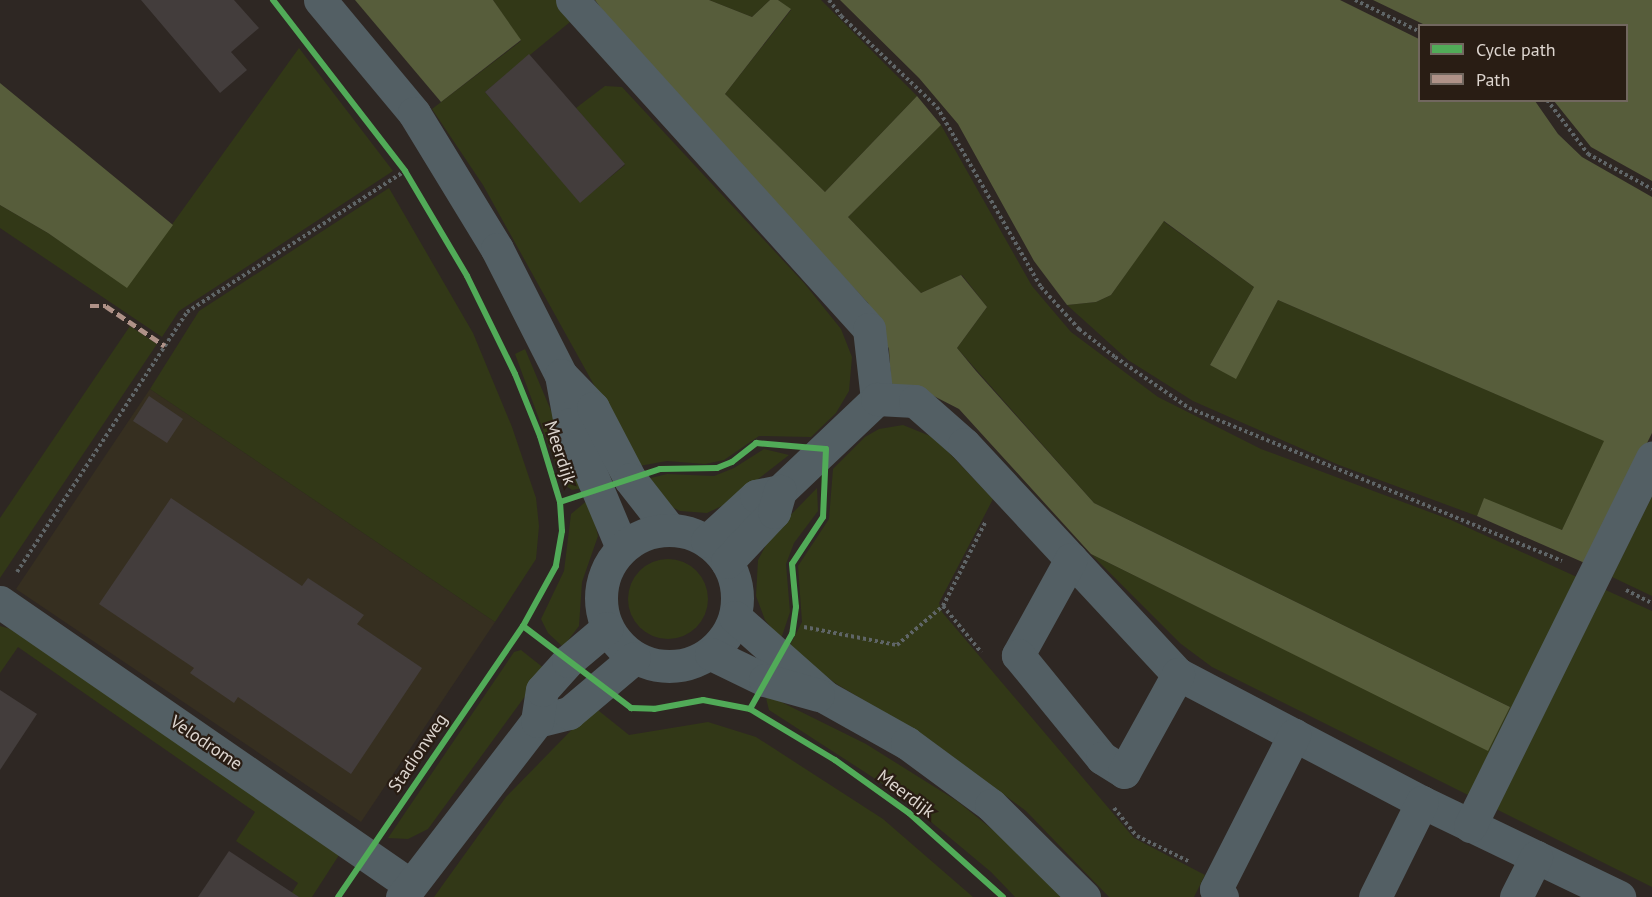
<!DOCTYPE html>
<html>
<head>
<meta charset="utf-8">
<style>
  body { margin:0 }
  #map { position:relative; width:1652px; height:897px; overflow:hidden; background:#2e2723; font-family:"PT Sans",sans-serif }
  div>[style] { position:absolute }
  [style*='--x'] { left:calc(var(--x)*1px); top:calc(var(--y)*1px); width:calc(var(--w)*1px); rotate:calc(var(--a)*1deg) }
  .education>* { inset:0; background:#362f20 }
  .green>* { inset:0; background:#323817 }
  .round { border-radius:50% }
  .forest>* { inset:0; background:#575d3b }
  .building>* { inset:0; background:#433d3c }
  .path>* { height:4px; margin-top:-2px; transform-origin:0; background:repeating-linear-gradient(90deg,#5f6567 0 3px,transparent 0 6px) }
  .minor>* { height:33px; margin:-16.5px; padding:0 16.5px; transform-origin:16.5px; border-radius:16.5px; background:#535f64 }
  .minor>.ring { margin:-16.5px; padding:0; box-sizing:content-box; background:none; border:33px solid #535f64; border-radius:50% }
  .quiet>* { height:4.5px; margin-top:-2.25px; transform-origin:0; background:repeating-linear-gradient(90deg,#af9288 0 9px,transparent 0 13.5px) }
  .cycleway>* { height:6px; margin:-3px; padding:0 3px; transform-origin:3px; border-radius:3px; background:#51ab58 }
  span { translate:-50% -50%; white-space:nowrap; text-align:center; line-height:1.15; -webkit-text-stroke:4.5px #291d14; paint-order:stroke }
  .street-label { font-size:18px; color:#ddd5cf }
  .legend { position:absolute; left:1418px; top:24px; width:210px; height:78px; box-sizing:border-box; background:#291d14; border:2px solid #71675f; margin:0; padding:8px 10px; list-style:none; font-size:18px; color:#ddd5cf }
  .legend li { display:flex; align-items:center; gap:12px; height:30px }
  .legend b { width:30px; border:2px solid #71675f }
</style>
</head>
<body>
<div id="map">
  <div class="education">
    <div style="clip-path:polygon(150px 389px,495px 622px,361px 822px,16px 589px)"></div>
  </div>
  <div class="green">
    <div style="clip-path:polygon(493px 0,556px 0,570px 22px,485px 92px,580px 202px,625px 165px,576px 108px,605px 86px,622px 87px,804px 283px,841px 329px,852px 357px,849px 391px,836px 413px,811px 437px,759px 436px,724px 460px,705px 464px,667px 461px,639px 466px,483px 185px,432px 109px,521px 41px)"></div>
    <div style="clip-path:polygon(709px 0,770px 0,752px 17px)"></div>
    <div style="clip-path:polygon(778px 0,821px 0,917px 96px,825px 192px,725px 94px,791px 10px)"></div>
    <div style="clip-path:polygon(299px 48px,393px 171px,179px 311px,162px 337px,0 228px,0 205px,48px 233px,127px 287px)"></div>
    <div style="clip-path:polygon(941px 125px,1032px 286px,1071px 332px,1158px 397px,1261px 449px,1451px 520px,1652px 611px,1652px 887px,1212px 667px,1181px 644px,1091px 554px,1488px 750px,1510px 707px,1094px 503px,957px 348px,987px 307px,962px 275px,921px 293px,848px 217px)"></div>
    <div style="clip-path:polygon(389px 188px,473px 333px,512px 427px,536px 498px,539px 526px,536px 559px,495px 622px,150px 389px,199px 311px)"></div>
    <div style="clip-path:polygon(1163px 221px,1254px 287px,1210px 365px,1236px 378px,1278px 300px,1605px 441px,1562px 530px,1484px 499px,1477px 516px,1339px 465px,1193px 401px,1128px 360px,1067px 305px,1096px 302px,1111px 295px)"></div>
    <div style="clip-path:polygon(130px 326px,157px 344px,0 578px,0 518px)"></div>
    <div style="clip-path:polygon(525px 349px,541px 387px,584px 488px,572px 490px,563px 484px,515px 354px)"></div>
    <div style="clip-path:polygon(903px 425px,935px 438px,993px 499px,939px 603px,942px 612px,1134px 838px,1205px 875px,1194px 897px,1109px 897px,1026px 811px,930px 740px,835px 683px,789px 647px,802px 622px,798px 566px,829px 519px,833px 469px,865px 437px,879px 429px)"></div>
    <div style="clip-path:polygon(764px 449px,789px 455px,726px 504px,707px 513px,680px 511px,664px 503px,647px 479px,667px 474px,714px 476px,734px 468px)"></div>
    <div style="clip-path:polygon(817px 488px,818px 511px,794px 543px,786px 564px,790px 612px,781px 639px,765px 620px,756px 596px,758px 560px,772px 534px)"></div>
    <div style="clip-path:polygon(1652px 496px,1652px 596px,1612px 577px)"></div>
    <div style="clip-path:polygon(589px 499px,598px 536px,582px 582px,579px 626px,563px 647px,548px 633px,541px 619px,564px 571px,571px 514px)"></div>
    <div class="round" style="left:628px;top:559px;width:80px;height:80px"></div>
    <div style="clip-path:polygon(0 626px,11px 629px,341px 852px,312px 897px,289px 897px,298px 883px,236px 841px,255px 812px,18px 647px,0 673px)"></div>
    <div style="clip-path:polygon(521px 650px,545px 669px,428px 829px,408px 839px,388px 838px,514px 652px)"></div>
    <div style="clip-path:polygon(765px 694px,866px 744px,957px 801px,998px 834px,1063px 897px,1015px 897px,991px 872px,894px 791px,769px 710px)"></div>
    <div style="clip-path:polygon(594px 707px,629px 735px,708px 722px,756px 737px,883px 819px,973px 897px,434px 897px,506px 797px)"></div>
  </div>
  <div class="forest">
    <div style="clip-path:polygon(355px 0,493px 0,521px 40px,441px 102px)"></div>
    <div style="clip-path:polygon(595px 0,709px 0,752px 17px,770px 0,778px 0,791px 9px,725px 94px,825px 192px,917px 96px,941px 125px,848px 217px,921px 293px,961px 275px,987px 307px,957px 348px,976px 371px,1094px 503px,1510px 707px,1488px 751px,1091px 554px,959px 409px,924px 391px,897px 387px,891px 383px,889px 349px,868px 303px,637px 57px)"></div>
    <div style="clip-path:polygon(840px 0,1340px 0,1419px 39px,1420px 100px,1535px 101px,1558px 134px,1582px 157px,1652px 197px,1652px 433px,1587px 564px,1477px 516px,1484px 498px,1562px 530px,1604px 441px,1278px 300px,1236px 379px,1210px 365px,1254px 287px,1164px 221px,1111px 295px,1096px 302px,1067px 305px,1034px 261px,958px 124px,919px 78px)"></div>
    <div style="clip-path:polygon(1373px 0,1652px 0,1652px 181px,1591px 147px,1554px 101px,1626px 100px,1626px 26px,1425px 25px)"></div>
    <div style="clip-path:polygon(0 83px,173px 225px,127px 288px,48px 233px,0 205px)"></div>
  </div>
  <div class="building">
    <div style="clip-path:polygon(141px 0,234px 0,259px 28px,231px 52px,247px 70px,220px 93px)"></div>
    <div style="clip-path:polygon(529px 54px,625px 164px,580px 203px,485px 92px)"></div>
    <div style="clip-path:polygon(149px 396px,183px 419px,167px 443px,133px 421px)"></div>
    <div style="clip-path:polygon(171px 498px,302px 586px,308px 578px,364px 615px,357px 624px,422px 668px,351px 774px,238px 697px,234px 703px,190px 673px,194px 668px,99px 604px)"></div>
    <div style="clip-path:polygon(0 690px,37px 714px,0 770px)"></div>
    <div style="clip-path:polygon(229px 851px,299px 897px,198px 897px)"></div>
  </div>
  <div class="path">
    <div style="--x:829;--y:0;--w:20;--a:53"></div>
    <div style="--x:841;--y:16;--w:132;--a:43.5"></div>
    <div style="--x:937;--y:107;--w:208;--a:60"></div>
    <div style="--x:1041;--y:287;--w:57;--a:47.9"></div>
    <div style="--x:1079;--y:329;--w:46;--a:37.9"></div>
    <div style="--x:1115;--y:357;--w:90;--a:34.6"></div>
    <div style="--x:1189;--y:408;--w:403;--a:22.3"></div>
    <div style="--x:1355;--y:0;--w:72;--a:26.2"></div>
    <div style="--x:1547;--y:100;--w:68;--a:52.8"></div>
    <div style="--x:1588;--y:154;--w:73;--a:28.7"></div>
    <div style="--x:17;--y:572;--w:311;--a:-56.8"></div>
    <div style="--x:187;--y:312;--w:260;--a:-32.9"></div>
    <div style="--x:1626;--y:590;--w:29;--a:27"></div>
    <div style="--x:943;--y:606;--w:60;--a:50.4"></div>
    <div style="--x:804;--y:627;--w:95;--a:11"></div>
    <div style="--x:897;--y:645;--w:60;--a:-40.3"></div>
    <div style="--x:943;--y:606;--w:95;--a:-63.2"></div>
    <div style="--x:1114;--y:808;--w:36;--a:51"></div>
    <div style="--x:1137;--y:836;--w:59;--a:26.1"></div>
  </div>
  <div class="minor">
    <div style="--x:320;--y:0;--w:147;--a:50.2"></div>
    <div style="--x:414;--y:113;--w:159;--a:58.6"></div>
    <div style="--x:497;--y:249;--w:141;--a:63.1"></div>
    <div style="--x:561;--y:375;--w:50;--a:79.6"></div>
    <div style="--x:570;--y:424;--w:134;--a:67.2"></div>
    <div style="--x:572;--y:0;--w:443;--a:47.9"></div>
    <div style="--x:869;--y:329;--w:70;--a:83.5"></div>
    <div style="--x:561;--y:375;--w:46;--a:45.9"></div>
    <div style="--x:593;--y:408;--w:80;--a:62.5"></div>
    <div style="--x:630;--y:479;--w:63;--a:52"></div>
    <div class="ring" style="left:601px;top:530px;width:103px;height:103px"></div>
    <div style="--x:707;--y:541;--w:67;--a:-42.6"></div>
    <div style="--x:756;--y:496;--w:25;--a:-12"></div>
    <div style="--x:780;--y:491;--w:134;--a:-43.5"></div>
    <div style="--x:877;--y:399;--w:38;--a:3"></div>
    <div style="--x:915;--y:401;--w:65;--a:41.3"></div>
    <div style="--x:964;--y:444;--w:314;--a:47.1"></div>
    <div style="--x:1178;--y:674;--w:276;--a:27.7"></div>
    <div style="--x:1422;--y:802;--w:219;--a:25.7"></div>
    <div style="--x:1071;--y:559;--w:110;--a:118.9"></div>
    <div style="--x:1018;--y:655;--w:133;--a:50.8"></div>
    <div style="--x:1102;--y:758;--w:26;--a:32"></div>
    <div style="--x:1124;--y:772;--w:112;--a:-61.1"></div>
    <div style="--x:727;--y:562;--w:69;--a:-46.8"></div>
    <div style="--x:774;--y:512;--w:22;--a:-74"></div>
    <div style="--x:0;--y:602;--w:498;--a:34.6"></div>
    <div style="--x:735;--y:617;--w:120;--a:41.6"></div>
    <div style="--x:825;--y:697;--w:94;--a:29.3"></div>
    <div style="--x:907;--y:743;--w:104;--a:36.4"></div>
    <div style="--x:991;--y:805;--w:131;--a:44.7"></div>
    <div style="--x:711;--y:654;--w:60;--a:25.7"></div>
    <div style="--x:765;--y:680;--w:55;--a:15.8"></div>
    <div style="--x:537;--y:721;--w:33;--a:-14"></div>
    <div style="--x:569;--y:713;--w:85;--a:-40.2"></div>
    <div style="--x:1470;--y:826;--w:411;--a:-63.7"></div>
    <div style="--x:402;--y:897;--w:222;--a:-52.5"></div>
    <div style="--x:537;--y:721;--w:31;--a:-81"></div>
    <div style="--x:542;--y:690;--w:39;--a:-48"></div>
    <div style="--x:568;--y:661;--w:51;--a:-40.2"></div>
    <div style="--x:1222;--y:897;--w:10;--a:-127"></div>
    <div style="--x:1216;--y:889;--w:173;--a:-63.1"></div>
    <div style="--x:1375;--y:897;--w:106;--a:-63.7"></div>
    <div style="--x:1516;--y:897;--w:45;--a:-63.4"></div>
  </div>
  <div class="quiet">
    <div style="--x:90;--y:306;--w:16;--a:0"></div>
    <div style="--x:106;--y:306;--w:71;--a:34.1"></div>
  </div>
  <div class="cycleway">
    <div style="--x:273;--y:0;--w:216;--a:52.3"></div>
    <div style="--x:405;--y:171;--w:122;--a:59.4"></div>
    <div style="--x:467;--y:276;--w:109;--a:63.9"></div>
    <div style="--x:515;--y:374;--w:67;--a:68"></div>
    <div style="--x:540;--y:436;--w:69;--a:73.1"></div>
    <div style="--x:560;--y:502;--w:29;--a:86"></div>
    <div style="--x:562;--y:531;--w:36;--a:100"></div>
    <div style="--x:556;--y:566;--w:68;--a:118.8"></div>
    <div style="--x:523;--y:626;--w:328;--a:124.3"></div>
    <div style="--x:560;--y:502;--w:105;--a:-18.3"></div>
    <div style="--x:660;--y:469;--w:57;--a:-1"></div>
    <div style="--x:717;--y:468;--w:16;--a:-22"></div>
    <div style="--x:732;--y:462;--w:31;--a:-38"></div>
    <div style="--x:756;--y:443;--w:70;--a:4.9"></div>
    <div style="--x:826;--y:449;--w:68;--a:92.5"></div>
    <div style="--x:823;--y:517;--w:56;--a:123.4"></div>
    <div style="--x:792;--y:564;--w:43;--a:84.7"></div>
    <div style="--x:796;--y:607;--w:27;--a:98"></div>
    <div style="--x:792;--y:634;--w:86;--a:119.2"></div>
    <div style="--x:523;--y:626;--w:136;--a:37.2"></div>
    <div style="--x:631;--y:708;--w:23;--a:2"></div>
    <div style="--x:654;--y:709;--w:50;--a:-10.4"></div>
    <div style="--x:703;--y:700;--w:48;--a:10.8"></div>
    <div style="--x:750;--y:709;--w:99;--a:31"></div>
    <div style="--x:835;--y:760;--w:91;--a:35.6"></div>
    <div style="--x:909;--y:813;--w:126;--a:41.8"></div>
  </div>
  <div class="street-label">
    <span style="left:560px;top:453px;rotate:72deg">Meerdijk</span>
    <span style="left:206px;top:743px;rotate:34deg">Velodrome</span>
    <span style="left:418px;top:753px;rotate:-56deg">Stadionweg</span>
    <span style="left:906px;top:794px;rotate:37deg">Meerdijk</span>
  </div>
  <ul class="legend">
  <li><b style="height:8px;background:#51ab58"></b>Cycle path</li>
  <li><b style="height:8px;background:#af9288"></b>Path</li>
  </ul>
</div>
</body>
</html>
